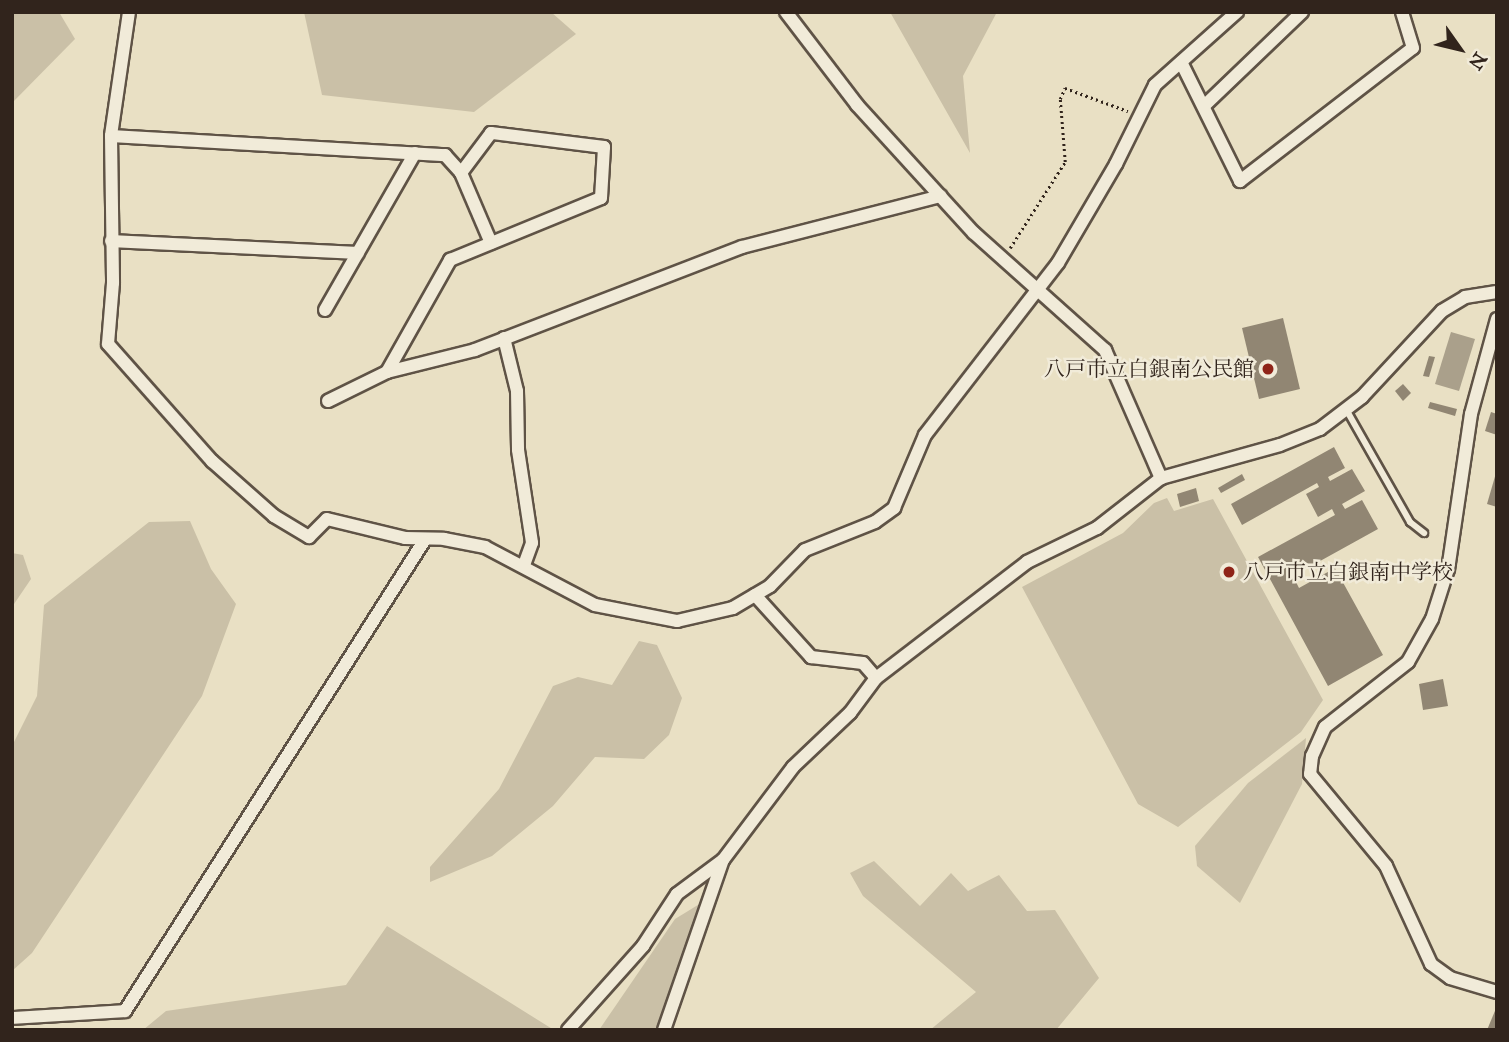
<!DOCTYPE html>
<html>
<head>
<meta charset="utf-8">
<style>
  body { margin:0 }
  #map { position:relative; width:1509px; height:1042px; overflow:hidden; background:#e9e0c4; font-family:"IM FELL Great Primer","Noto Serif JP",serif }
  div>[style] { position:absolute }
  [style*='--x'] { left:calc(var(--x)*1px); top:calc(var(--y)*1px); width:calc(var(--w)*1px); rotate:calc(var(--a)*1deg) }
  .green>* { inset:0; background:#cac0a7 }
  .water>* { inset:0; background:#aaa08b }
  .building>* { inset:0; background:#918673 }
  .path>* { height:2.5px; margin-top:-1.25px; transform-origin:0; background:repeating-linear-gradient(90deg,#31241c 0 2px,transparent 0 5.5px) }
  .roads { filter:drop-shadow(2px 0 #5f5346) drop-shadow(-2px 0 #5f5346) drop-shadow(0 2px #5f5346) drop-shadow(0 -2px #5f5346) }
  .lane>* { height:6px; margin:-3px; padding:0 3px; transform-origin:3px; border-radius:3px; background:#f1ebd9 }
  .street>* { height:12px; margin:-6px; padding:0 6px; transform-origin:6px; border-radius:6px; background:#f1ebd9 }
  .dots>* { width:19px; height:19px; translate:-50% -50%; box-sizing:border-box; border:4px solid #f1ebd9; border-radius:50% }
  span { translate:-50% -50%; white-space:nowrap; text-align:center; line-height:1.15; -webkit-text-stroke:5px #f1ebd9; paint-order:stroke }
  .poi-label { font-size:21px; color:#31241c }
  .right { translate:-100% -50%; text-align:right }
  .left { translate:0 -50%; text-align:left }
  .frame { position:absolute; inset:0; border:14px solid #31241c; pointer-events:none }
  .north { position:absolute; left:1425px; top:14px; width:70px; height:70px; -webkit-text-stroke:5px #f1ebd9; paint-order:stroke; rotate:124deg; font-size:19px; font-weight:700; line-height:28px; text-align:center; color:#31241c }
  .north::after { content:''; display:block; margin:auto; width:24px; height:32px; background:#31241c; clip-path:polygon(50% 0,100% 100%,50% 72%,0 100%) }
</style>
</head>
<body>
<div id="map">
  <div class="green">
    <div style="clip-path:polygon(12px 12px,59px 12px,75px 39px,12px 103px)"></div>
    <div style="clip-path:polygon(304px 12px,551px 12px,576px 34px,474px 112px,322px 95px)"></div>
    <div style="clip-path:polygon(890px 12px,997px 12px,963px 76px,970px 153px)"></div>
    <div style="clip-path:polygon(1167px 498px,1174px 511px,1213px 499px,1323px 700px,1301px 732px,1178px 827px,1138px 804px,1022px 587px,1123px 533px,1154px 503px)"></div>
    <div style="clip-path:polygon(190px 521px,211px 569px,236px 604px,202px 696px,32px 953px,12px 971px,12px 746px,37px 696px,44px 605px,149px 522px)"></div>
    <div style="clip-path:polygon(12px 553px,23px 555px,31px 579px,12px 607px)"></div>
    <div style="clip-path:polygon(639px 641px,657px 645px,682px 698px,669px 735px,644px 759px,595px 757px,553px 806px,492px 856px,430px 882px,430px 867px,499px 789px,553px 686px,578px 677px,612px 685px)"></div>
    <div style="clip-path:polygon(1306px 738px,1302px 784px,1240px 903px,1197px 866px,1195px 846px,1248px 783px)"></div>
    <div style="clip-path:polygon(874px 861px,920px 906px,951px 873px,968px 891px,999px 875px,1027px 911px,1055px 910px,1099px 978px,1056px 1030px,930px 1030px,976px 992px,863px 896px,850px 873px)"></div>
    <div style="clip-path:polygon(706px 900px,658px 1030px,599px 1030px,675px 919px)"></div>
    <div style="clip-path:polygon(387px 926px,554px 1030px,143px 1030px,166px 1011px,346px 985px)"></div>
  </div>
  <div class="water">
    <div style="clip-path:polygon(1451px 332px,1475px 339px,1459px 391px,1435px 384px)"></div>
  </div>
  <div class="building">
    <div style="clip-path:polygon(1283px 318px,1300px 389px,1259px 399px,1242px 328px)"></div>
    <div style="clip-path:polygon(1429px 356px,1435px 357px,1429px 377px,1423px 376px)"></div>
    <div style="clip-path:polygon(1403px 384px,1411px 393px,1403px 401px,1395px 391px)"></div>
    <div style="clip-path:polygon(1430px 402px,1457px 409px,1455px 416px,1428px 408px)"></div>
    <div style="clip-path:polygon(1491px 412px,1497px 414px,1497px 435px,1485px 431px)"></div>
    <div style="clip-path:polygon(1334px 447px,1345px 468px,1328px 477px,1330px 481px,1352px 469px,1365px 491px,1342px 504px,1345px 509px,1362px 500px,1378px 529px,1293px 576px,1299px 588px,1335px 568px,1383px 655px,1328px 686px,1258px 557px,1335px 515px,1332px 509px,1318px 517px,1306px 494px,1319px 487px,1317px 483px,1242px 525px,1231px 504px)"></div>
    <div style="clip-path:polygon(1496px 473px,1497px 473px,1497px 507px,1487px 504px)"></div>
    <div style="clip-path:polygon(1242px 474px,1245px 480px,1221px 493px,1218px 488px)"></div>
    <div style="clip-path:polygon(1196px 488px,1199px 501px,1180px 507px,1177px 494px)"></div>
    <div style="clip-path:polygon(1443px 679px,1448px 706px,1423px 710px,1419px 684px)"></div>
    <div style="clip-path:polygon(1497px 1006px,1497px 1030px,1487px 1030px)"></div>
  </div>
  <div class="path">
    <div style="--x:1010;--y:248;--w:102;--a:-57.4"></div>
    <div style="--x:1065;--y:162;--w:63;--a:-94.5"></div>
    <div style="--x:1060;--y:99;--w:12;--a:-66"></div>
    <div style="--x:1065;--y:88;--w:67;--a:20.1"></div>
  </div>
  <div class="roads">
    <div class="lane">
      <div style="--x:1347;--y:411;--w:128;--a:60.4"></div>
      <div style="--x:1410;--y:522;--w:18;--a:38"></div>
    </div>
    <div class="street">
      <div style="--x:129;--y:12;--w:125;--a:98.3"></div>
      <div style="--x:111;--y:136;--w:147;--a:89.2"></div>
      <div style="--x:113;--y:283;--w:61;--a:94.7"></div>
      <div style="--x:108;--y:344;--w:157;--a:48.4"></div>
      <div style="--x:212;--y:461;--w:83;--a:41.6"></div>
      <div style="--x:274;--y:516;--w:41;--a:31"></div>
      <div style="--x:309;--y:537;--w:25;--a:-45"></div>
      <div style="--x:327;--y:519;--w:80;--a:13.7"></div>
      <div style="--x:405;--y:538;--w:39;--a:1"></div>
      <div style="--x:444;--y:539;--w:42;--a:11"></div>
      <div style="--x:485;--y:547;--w:124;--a:27.8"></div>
      <div style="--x:595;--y:605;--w:84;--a:11"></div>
      <div style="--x:677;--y:621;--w:57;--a:-13.1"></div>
      <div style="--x:733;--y:608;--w:43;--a:-30.7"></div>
      <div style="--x:770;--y:586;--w:50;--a:-45.8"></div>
      <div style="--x:805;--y:550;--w:75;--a:-21.8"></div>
      <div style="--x:875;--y:522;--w:24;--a:-36"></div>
      <div style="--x:894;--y:508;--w:79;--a:-67"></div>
      <div style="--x:925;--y:435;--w:217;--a:-52.3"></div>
      <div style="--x:1058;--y:263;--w:115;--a:-59.6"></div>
      <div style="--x:1116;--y:164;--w:88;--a:-63.7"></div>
      <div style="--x:1155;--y:85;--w:110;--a:-41.7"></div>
      <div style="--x:786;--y:12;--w:117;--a:52.6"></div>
      <div style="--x:857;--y:105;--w:173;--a:47.6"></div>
      <div style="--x:974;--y:233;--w:176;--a:41.8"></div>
      <div style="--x:1105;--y:350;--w:140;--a:66.4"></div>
      <div style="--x:1161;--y:478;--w:123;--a:-15.5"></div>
      <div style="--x:1280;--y:445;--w:43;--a:-21.8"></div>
      <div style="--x:1320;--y:429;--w:53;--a:-37.3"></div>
      <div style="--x:1362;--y:397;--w:117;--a:-47.1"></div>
      <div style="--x:1442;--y:311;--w:27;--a:-31"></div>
      <div style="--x:1465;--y:297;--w:32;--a:-9"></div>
      <div style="--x:1181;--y:62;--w:133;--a:63.6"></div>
      <div style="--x:1240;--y:181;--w:218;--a:-37.6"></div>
      <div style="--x:1413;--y:48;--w:38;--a:-107"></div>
      <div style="--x:1204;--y:106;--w:136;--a:-43.8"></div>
      <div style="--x:111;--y:136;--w:335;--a:3.3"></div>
      <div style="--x:445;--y:155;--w:24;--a:48"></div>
      <div style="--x:461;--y:173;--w:76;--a:66.8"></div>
      <div style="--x:111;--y:241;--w:247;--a:2.8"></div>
      <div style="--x:325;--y:310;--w:181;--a:-60.2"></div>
      <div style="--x:1497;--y:319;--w:98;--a:105.3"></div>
      <div style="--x:1471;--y:414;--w:157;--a:98.4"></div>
      <div style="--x:1448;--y:569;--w:52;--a:107.7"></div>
      <div style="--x:1432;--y:619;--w:49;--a:119.2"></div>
      <div style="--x:1408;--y:662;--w:105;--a:141.9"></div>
      <div style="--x:1325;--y:727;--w:32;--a:114"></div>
      <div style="--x:1312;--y:756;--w:18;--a:96"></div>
      <div style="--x:1310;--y:774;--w:119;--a:50.4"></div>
      <div style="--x:1386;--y:866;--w:108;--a:65.3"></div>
      <div style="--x:1431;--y:964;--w:24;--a:36"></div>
      <div style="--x:1450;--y:978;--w:49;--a:16.6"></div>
      <div style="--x:504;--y:338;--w:55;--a:76.2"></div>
      <div style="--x:517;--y:391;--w:59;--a:89"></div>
      <div style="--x:518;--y:450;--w:94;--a:81.4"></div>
      <div style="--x:532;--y:543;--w:23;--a:110"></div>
      <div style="--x:387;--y:372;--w:129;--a:-60.6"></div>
      <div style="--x:450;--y:260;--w:163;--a:-22.3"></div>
      <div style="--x:601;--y:198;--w:51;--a:-86.6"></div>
      <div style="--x:604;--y:147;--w:114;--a:-172.9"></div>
      <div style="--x:491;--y:133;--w:50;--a:126.9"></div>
      <div style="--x:328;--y:401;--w:66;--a:-26.2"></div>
      <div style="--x:387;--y:372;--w:91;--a:-14"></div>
      <div style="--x:475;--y:350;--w:286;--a:-21.1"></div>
      <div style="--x:742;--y:247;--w:205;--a:-14.4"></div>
      <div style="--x:755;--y:595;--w:84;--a:47.9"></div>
      <div style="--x:811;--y:657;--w:52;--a:6.6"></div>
      <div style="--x:863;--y:663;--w:20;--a:49"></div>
      <div style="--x:12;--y:1018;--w:113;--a:-3.5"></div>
      <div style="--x:125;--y:1011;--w:557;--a:-57.54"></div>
      <div style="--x:568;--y:1030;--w:113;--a:-48.2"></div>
      <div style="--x:643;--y:946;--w:62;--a:-56.8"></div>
      <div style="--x:677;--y:894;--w:57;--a:-36.5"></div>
      <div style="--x:664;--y:1030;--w:180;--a:-70.9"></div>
      <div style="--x:723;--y:860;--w:116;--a:-53"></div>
      <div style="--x:793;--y:767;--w:79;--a:-43.5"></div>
      <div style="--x:850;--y:713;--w:44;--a:-53.4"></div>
      <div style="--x:876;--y:678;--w:190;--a:-37.5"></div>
      <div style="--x:1027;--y:562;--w:78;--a:-25.9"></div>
      <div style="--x:1097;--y:528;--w:81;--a:-38"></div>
    </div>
  </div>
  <div class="dots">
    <div style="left:1268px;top:369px;background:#8f2418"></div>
    <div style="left:1229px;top:572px;background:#8f2418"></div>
  </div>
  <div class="poi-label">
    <span class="right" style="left:1254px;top:369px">八戸市立白銀南公民館</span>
    <span class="left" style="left:1243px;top:572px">八戸市立白銀南中学校</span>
  </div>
  <div class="frame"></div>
  <div class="north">N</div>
</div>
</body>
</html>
